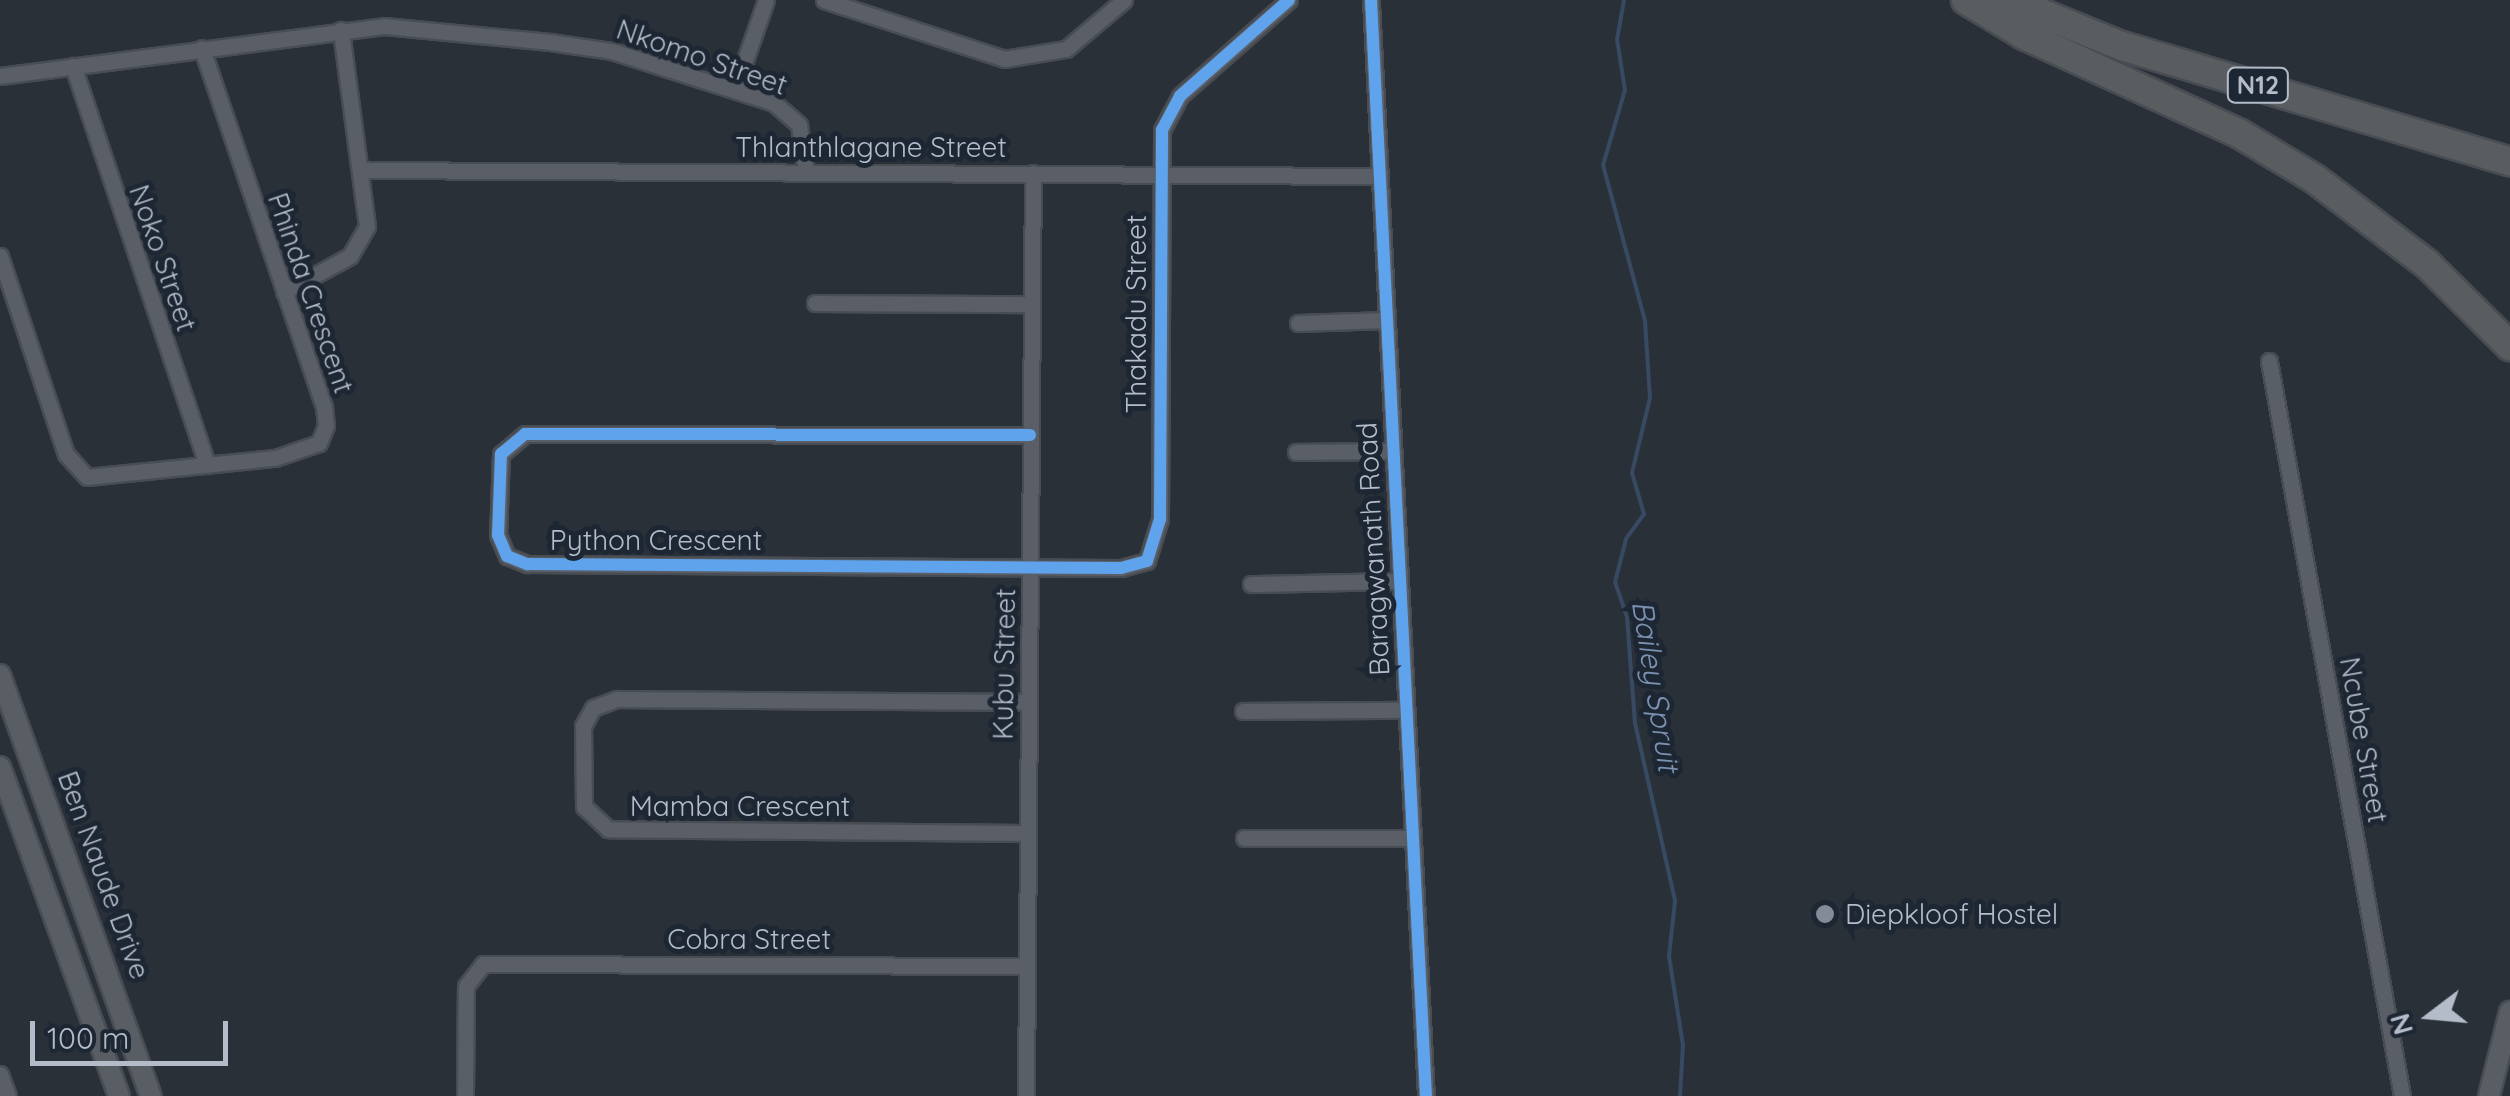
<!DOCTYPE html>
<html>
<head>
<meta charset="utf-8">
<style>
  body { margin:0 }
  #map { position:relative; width:2510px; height:1096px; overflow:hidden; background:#2a3038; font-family:Quicksand,sans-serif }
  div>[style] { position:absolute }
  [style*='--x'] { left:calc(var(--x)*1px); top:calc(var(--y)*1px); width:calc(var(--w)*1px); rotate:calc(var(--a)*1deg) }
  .stream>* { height:4px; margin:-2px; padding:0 2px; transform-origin:2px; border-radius:2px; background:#384963 }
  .roads { filter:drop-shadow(2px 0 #484c53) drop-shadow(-2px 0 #484c53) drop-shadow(0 2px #484c53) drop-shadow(0 -2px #484c53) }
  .minor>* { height:15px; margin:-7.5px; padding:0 7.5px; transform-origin:7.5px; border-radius:7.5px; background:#5a5e66 }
  .secondary>* { height:20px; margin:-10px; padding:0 10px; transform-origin:10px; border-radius:10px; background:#595d64 }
  .motorway>* { height:28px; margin:-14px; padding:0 14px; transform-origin:14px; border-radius:14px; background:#5a5d60 }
  .cycleway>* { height:12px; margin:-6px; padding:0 6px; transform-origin:6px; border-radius:6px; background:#60a3ed }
  .dots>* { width:28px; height:28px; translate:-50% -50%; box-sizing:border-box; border:5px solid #1d2633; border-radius:50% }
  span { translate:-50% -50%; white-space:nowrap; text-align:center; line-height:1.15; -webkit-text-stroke:10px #1d2633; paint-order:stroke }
  .shield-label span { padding:2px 8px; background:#1d2633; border:2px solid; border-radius:8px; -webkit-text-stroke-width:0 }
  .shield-label { font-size:25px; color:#b4bcc9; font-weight:700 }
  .street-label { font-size:28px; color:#b4bcc9 }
  .poi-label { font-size:28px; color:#b4bcc9 }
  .left { translate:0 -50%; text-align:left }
  .water-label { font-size:30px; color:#7c92b1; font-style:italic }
  .north { position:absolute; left:2380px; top:966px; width:100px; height:100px; -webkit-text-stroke:8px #1d2633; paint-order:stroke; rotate:254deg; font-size:28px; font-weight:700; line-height:40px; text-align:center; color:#b4bcc9 }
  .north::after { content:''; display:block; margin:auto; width:35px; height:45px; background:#b4bcc9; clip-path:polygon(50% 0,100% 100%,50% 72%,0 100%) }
  .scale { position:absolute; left:30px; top:1021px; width:198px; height:45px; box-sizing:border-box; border:5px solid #b4bcc9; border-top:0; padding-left:12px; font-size:30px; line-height:35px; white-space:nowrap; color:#b4bcc9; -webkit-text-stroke:8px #1d2633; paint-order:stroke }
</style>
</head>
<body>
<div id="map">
  <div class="stream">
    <div style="--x:1624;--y:0;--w:40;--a:100"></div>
    <div style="--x:1617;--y:39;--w:52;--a:81.1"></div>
    <div style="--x:1625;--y:90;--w:78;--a:106.3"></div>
    <div style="--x:1603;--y:165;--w:162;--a:74.9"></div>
    <div style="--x:1645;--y:321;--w:77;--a:86.3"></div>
    <div style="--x:1650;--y:398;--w:77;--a:103.5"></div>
    <div style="--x:1632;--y:473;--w:43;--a:73.7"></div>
    <div style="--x:1644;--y:514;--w:31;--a:126"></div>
    <div style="--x:1626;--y:539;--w:44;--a:104.3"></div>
    <div style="--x:1615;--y:582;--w:37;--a:71"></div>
    <div style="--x:1627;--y:617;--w:106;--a:85.7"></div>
    <div style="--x:1635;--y:723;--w:182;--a:77.3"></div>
    <div style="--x:1675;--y:901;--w:55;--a:96.2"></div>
    <div style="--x:1669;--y:956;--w:90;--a:81.1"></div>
    <div style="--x:1683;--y:1045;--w:51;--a:93.4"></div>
  </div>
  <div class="roads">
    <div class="minor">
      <div style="--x:824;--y:0;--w:189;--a:18.1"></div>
      <div style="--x:1004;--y:59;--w:63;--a:-9.2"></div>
      <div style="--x:1066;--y:49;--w:76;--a:-40.2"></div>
      <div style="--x:1371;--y:0;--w:1097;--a:87.13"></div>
      <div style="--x:73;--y:66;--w:421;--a:71.4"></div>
      <div style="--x:0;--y:76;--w:387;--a:-7.4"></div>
      <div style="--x:384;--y:26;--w:167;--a:5.5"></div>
      <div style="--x:550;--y:42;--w:63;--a:8.3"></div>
      <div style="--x:612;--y:51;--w:170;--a:17.8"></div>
      <div style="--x:774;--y:103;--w:33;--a:41"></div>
      <div style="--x:799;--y:125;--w:47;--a:81.3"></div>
      <div style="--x:735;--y:89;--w:94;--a:-70.8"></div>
      <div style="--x:363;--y:170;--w:1017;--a:0.34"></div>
      <div style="--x:0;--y:256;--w:209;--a:71.6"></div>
      <div style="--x:66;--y:454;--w:31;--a:48"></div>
      <div style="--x:87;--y:477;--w:189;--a:-5.8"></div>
      <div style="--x:275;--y:458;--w:46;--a:-18.8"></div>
      <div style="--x:319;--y:443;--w:18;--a:-68"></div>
      <div style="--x:326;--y:426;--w:19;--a:-96"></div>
      <div style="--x:324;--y:407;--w:379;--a:-108.8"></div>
      <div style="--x:284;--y:292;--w:75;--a:-28.6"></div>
      <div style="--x:350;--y:256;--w:34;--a:-60"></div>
      <div style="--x:367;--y:226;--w:198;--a:-97.6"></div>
      <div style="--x:815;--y:303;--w:216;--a:0.3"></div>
      <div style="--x:1298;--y:323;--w:88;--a:-2"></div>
      <div style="--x:2269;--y:361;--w:747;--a:79.74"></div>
      <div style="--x:1030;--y:435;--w:505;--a:-179.89"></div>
      <div style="--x:525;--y:434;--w:31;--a:140"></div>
      <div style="--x:501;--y:454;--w:81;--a:92.1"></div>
      <div style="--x:498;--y:535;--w:23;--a:67"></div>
      <div style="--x:507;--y:556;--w:22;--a:22"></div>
      <div style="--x:527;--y:564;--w:594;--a:0.39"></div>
      <div style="--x:1121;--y:568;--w:27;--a:-15"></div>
      <div style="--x:1147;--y:561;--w:44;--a:-72.8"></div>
      <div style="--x:1160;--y:519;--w:389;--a:-89.7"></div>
      <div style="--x:1162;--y:130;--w:38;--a:-62"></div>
      <div style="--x:1180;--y:96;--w:145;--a:-41.4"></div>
      <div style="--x:1296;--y:452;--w:97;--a:-0.6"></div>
      <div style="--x:1251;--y:584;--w:148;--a:-1.2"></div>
      <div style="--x:1243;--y:711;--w:163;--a:-0.4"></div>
      <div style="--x:1026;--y:833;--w:418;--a:-179.5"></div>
      <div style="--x:608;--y:829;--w:33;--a:-137"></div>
      <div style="--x:584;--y:807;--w:81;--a:-90.7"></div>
      <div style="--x:583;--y:726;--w:21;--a:-61"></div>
      <div style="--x:593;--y:708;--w:26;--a:-21"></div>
      <div style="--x:617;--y:699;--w:412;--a:0.4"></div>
      <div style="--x:1244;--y:838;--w:168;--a:0"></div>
      <div style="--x:0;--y:1074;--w:23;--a:70"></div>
      <div style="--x:465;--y:1096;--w:110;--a:-89.5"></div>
      <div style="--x:466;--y:986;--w:28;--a:-52"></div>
      <div style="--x:483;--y:964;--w:544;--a:0.21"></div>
      <div style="--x:1026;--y:1096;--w:923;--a:-89.57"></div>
    </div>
    <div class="secondary">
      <div style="--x:0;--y:675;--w:447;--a:70.3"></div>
      <div style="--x:0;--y:767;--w:350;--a:70.1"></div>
      <div style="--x:2489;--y:1096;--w:87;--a:-76"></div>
    </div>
    <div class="motorway">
      <div style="--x:1966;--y:0;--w:68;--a:31.1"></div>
      <div style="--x:2024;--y:35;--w:238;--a:24.6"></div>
      <div style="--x:2240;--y:134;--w:87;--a:31"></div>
      <div style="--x:2315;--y:179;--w:141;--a:37.2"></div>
      <div style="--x:2427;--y:264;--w:117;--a:44.7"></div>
      <div style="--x:2009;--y:0;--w:122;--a:22.2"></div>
      <div style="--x:2122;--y:46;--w:405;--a:16.6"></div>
    </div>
  </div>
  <div class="cycleway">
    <div style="--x:1371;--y:0;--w:1097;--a:87.13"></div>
    <div style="--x:1030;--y:435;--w:505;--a:-179.89"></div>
    <div style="--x:525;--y:434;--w:31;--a:140"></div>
    <div style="--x:501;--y:454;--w:81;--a:92.1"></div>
    <div style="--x:498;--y:535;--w:23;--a:67"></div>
    <div style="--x:507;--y:556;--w:22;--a:22"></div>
    <div style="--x:527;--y:564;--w:594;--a:0.39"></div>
    <div style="--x:1121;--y:568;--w:27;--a:-15"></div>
    <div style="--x:1147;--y:561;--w:44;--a:-72.8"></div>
    <div style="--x:1160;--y:519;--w:389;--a:-89.7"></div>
    <div style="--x:1162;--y:130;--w:38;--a:-62"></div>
    <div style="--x:1180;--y:96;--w:145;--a:-41.4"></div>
  </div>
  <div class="dots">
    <div style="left:1825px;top:914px;background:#848b96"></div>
  </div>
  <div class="shield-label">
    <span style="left:2258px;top:85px">N12</span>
  </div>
  <div class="street-label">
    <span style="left:702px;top:57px;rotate:19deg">Nkomo Street</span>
    <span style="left:871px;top:147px">Thlanthlagane Street</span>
    <span style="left:163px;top:258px;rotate:71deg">Noko Street</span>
    <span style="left:311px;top:293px;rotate:71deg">Phinda Crescent</span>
    <span style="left:1136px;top:314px;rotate:-90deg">Thakadu Street</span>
    <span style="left:656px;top:540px">Python Crescent</span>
    <span style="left:1373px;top:549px;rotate:-93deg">Baragwanath Road</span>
    <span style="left:1004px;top:664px;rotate:-89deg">Kubu Street</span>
    <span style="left:2364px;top:740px;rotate:80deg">Ncube Street</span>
    <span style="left:740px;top:806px">Mamba Crescent</span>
    <span style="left:104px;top:875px;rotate:70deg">Ben Naude Drive</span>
    <span style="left:749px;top:939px">Cobra Street</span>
  </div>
  <div class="poi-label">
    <span class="left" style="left:1845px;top:914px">Diepkloof Hostel</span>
  </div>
  <div class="water-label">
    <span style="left:1656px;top:686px;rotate:81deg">Bailey Spruit</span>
  </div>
  <div class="north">N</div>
  <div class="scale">100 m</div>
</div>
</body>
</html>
